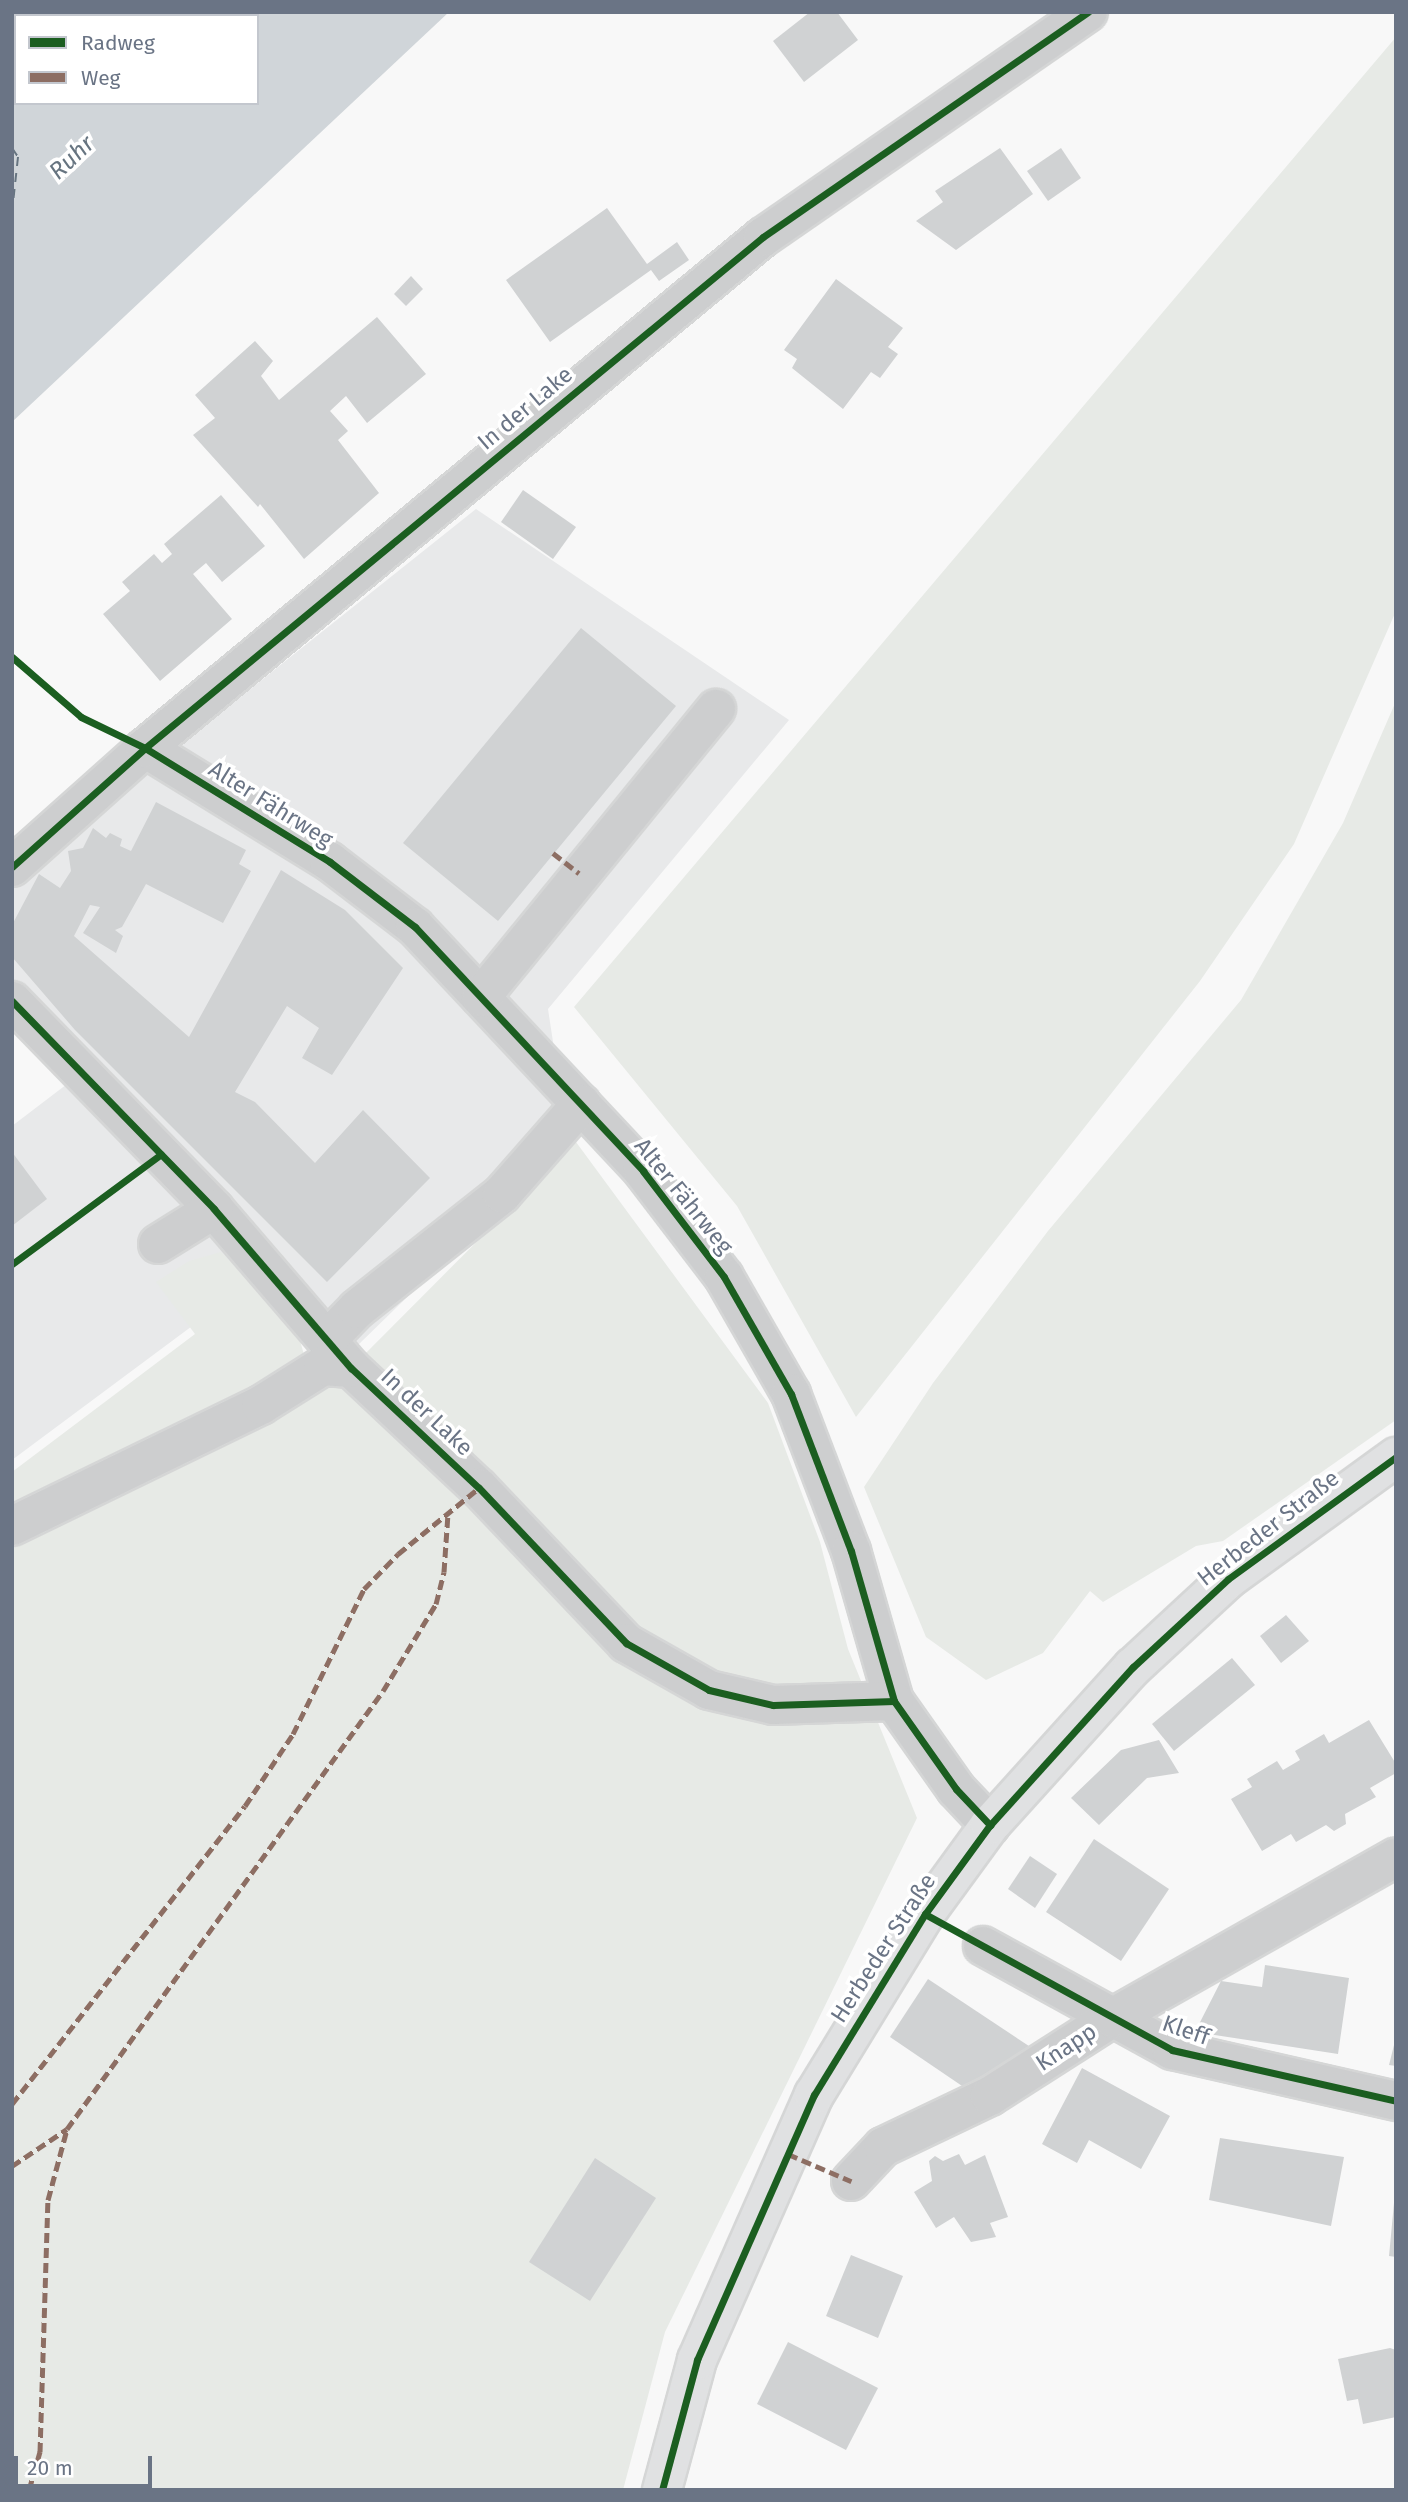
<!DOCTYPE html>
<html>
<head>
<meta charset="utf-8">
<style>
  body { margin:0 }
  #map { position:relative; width:1408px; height:2502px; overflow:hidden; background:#f8f8f8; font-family:"Fira Sans",sans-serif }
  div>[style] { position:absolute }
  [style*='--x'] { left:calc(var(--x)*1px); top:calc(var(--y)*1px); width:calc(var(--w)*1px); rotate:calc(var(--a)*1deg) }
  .built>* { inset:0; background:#e8e9ea }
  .green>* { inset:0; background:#e7eae6 }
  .water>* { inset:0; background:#d0d5d9 }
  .ferry>* { height:2px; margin-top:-1px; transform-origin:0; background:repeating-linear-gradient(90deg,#667480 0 9px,transparent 0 16px) }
  .building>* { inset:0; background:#d0d2d3 }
  .roads { filter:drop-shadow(2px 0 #d5d6d6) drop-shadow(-2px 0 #d5d6d6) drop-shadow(0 2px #d5d6d6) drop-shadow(0 -2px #d5d6d6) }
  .minor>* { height:38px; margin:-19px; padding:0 19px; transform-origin:19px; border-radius:19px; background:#cdcecf }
  .major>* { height:38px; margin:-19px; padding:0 19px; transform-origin:19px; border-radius:19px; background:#e0e1e2 }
  .quiet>* { height:5px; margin-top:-2.5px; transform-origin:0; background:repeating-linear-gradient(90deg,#8d6e63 0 10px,transparent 0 15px) }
  .cycleway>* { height:7px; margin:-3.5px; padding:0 3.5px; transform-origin:3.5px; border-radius:3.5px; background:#1b5e20 }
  span { translate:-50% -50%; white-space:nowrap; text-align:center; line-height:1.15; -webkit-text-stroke:7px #fff; paint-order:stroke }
  .street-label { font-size:23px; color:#6a7485 }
  .water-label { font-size:24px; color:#667480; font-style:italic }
  .frame { position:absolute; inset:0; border:14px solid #6a7485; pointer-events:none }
  .legend { position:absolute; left:14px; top:14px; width:245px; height:91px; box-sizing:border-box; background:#fff; border:2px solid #c3c7ce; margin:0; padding:9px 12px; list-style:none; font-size:21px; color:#6a7485 }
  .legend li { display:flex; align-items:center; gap:14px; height:35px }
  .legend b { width:35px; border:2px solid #c3c7ce }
  .scale { position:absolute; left:14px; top:2456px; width:138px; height:32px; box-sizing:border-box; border:4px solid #6a7485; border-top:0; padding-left:9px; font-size:21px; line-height:24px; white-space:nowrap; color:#6a7485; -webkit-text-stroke:5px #fff; paint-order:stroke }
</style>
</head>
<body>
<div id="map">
  <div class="built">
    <div style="clip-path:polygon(476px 509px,789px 720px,548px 1009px,568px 1140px,357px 1346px,278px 1262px,12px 1460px,12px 1126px,92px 1065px,12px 983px,12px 879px)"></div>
  </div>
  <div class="green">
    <div style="clip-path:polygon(1396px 37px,1396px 611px,1294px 844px,1200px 981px,856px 1417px,737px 1206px,574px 1007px)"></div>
    <div style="clip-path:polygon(1396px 701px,1396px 1420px,1223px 1541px,1196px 1546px,1103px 1602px,1090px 1591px,1043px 1653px,986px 1680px,926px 1637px,864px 1487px,933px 1383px,1048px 1231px,1241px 1000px,1343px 823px)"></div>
    <div style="clip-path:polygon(576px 1142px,768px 1403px,820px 1542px,848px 1649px,917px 1818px,665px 2332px,623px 2490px,12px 2490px,12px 1472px,195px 1334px,156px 1282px,189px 1261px,221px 1252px,296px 1326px,306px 1362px,351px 1368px)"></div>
  </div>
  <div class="water">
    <div style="clip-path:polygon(evenodd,12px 12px,449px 12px,12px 422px,12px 12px,16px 16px,257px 16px,257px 103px,16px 103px,16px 16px)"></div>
  </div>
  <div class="ferry">
    <div style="--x:172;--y:16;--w:8;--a:-30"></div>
    <div style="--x:12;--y:57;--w:4;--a:0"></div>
    <div style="--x:12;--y:148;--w:11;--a:56"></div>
    <div style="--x:18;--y:157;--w:55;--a:96.2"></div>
  </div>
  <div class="building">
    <div style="clip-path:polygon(810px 12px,837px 12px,858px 40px,804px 82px,773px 41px)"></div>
    <div style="clip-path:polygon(1000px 148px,1033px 194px,956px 250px,916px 221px,943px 202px,935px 191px)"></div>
    <div style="clip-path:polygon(1061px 148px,1081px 178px,1048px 201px,1027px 171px)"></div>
    <div style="clip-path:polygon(607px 208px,647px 264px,677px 242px,689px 260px,659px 281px,651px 270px,550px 342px,506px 280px)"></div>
    <div style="clip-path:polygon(411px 276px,423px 289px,406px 306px,394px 294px)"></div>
    <div style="clip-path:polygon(836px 279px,903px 328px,888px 347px,898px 354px,880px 378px,871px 372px,843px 409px,792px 368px,797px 359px,784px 350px)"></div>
    <div style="clip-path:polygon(377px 317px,426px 374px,367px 423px,346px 396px,330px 411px,348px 431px,338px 440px,379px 493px,304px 559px,260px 504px,258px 507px,193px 435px,215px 418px,195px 395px,255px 341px,273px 361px,261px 376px,279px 400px)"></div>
    <div style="clip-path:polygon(523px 490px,576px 527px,553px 559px,501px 522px)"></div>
    <div style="clip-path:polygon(221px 495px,265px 546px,222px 582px,206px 563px,193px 574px,232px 619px,160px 681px,103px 614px,130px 591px,122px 582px,154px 554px,162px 563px,172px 554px,164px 544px)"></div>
    <div style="clip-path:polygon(581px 628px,676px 706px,498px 921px,403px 843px)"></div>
    <div style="clip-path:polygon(156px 802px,246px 850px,239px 864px,251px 871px,223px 923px,146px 884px,122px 927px,115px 930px,123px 936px,116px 953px,83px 933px,100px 907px,90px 905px,74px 936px,189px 1037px,281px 870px,345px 910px,403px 968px,332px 1075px,302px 1058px,319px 1028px,287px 1006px,235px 1092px,255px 1102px,315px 1163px,363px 1110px,430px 1178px,327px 1282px,75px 1030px,12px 957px,12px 925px,39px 874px,60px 888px,71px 871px,68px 851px,83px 848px,93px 828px,106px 838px,110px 833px,122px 839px,120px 846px,131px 851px)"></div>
    <div style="clip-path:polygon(12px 1152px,47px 1199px,12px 1226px)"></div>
    <div style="clip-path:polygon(1286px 1615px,1309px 1641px,1281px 1663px,1260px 1636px)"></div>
    <div style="clip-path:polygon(1232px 1658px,1255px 1685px,1174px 1751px,1152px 1724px)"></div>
    <div style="clip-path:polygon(1369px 1720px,1396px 1764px,1396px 1773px,1370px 1788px,1376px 1797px,1345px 1814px,1346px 1824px,1334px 1831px,1326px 1825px,1296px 1842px,1291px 1834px,1262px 1851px,1231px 1799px,1252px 1787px,1247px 1779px,1277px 1761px,1283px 1770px,1300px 1760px,1295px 1751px,1324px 1734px,1329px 1743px)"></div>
    <div style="clip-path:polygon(1159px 1740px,1179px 1773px,1147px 1778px,1099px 1825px,1071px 1798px,1121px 1750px)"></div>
    <div style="clip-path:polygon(1094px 1839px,1169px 1889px,1121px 1961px,1046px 1912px)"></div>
    <div style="clip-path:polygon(1030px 1856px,1057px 1874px,1035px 1908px,1008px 1889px)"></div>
    <div style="clip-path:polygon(1265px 1965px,1349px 1978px,1338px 2054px,1195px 2032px,1221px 1981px,1262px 1987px)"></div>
    <div style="clip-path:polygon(928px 1979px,1035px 2050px,968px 2090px,890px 2037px)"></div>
    <div style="clip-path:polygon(1395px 2041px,1396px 2041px,1396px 2066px,1389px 2065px)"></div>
    <div style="clip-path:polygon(1082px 2068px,1170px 2116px,1141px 2169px,1089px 2140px,1077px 2163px,1042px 2144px)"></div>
    <div style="clip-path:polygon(1220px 2138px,1344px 2157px,1331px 2226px,1209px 2200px)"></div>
    <div style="clip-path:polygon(959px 2154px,965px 2165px,985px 2155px,1008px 2217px,990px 2223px,996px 2237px,971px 2242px,954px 2217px,936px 2228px,914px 2192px,932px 2181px,929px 2161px,935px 2156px,943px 2161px)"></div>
    <div style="clip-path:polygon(595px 2158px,656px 2198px,590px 2301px,529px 2262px)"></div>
    <div style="clip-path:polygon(1394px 2203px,1396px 2204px,1396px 2257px,1389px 2256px)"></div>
    <div style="clip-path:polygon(851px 2255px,903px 2276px,878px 2338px,826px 2316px)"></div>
    <div style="clip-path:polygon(788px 2342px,878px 2388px,846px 2450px,757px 2404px)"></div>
    <div style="clip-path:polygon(1390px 2348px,1396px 2350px,1396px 2417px,1363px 2424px,1358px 2399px,1347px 2401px,1338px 2359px)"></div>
  </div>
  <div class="roads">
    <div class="minor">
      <div style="--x:145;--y:748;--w:217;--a:31.6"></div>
      <div style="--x:330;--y:862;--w:107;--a:37.4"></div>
      <div style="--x:415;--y:927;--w:334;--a:46.9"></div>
      <div style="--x:643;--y:1171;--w:133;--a:52.6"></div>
      <div style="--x:724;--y:1277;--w:135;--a:60.2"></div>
      <div style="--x:791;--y:1394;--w:168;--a:69.1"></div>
      <div style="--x:851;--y:1551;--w:156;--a:74"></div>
      <div style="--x:894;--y:1701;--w:108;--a:54.8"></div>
      <div style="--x:956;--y:1789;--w:50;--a:46.6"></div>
      <div style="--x:12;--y:867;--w:178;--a:-41.8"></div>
      <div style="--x:145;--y:748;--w:802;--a:-39.59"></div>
      <div style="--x:763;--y:237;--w:395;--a:-34.7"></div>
      <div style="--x:481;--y:997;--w:372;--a:-50.8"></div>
      <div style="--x:12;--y:1001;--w:290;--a:45.8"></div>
      <div style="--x:214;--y:1209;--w:210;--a:49.3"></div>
      <div style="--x:351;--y:1368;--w:175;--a:43.2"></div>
      <div style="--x:479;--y:1488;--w:214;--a:46.5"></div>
      <div style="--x:626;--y:1643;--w:95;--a:29.5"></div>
      <div style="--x:709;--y:1690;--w:66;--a:13.2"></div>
      <div style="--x:773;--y:1705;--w:121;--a:-1.9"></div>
      <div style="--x:158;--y:1244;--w:66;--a:-32"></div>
      <div style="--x:327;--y:1340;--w:43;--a:-45.9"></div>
      <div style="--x:357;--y:1309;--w:185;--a:-38.4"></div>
      <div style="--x:502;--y:1194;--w:120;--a:-48.7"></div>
      <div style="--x:12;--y:1526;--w:277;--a:-25.9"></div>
      <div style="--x:261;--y:1405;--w:73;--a:-32.2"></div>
      <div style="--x:323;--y:1366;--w:28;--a:4"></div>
      <div style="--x:983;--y:1946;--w:216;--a:28.8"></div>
      <div style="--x:1172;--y:2050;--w:230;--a:12.8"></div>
      <div style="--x:851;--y:2181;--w:47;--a:-46.7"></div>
      <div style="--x:883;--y:2147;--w:119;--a:-25.5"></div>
      <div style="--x:990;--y:2096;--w:145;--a:-32.6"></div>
      <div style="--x:1112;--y:2018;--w:326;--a:-29.5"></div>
    </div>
    <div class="major">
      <div style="--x:662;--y:2490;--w:135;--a:-74.9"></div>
      <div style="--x:697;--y:2360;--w:290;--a:-66.2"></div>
      <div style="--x:814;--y:2095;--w:212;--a:-58.5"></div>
      <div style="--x:925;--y:1914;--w:110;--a:-53.9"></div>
      <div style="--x:990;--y:1825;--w:213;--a:-47.9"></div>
      <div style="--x:1133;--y:1667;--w:129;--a:-42.8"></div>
      <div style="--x:1228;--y:1579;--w:208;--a:-36"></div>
    </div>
  </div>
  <div class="quiet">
    <div style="--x:553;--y:853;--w:33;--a:38"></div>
    <div style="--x:12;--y:2104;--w:378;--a:-52"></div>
    <div style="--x:245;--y:1806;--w:87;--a:-56.3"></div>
    <div style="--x:293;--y:1734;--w:161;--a:-63.9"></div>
    <div style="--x:364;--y:1589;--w:49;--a:-45.8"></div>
    <div style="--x:398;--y:1554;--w:104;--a:-39.2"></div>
    <div style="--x:788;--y:2154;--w:69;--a:23.2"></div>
    <div style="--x:12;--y:2166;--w:66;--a:-33.9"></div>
    <div style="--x:67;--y:2129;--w:540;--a:-54.19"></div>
    <div style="--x:383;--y:1691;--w:102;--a:-58.7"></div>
    <div style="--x:436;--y:1604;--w:33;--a:-76"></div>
    <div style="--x:444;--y:1572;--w:58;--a:-86.1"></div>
    <div style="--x:29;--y:2490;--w:40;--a:-74"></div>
    <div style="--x:40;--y:2452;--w:252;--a:-88.2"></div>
    <div style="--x:48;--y:2200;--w:73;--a:-75"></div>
  </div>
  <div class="cycleway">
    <div style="--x:12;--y:657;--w:91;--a:41"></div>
    <div style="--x:81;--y:717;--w:71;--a:25.8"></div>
    <div style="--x:145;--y:748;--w:217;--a:31.6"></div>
    <div style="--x:330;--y:862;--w:107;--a:37.4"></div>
    <div style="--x:415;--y:927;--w:334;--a:46.9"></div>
    <div style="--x:643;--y:1171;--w:133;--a:52.6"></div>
    <div style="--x:724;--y:1277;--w:135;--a:60.2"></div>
    <div style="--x:791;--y:1394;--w:168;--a:69.1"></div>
    <div style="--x:851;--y:1551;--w:156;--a:74"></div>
    <div style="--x:894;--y:1701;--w:108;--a:54.8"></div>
    <div style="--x:956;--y:1789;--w:50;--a:46.6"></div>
    <div style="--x:12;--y:867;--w:178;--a:-41.8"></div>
    <div style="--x:145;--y:748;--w:802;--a:-39.59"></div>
    <div style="--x:763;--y:237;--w:395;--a:-34.7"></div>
    <div style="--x:12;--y:1001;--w:290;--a:45.8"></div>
    <div style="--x:214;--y:1209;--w:210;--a:49.3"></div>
    <div style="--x:351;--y:1368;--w:175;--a:43.2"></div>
    <div style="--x:479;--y:1488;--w:214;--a:46.5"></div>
    <div style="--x:626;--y:1643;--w:95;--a:29.5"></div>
    <div style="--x:709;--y:1690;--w:66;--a:13.2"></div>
    <div style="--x:773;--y:1705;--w:121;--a:-1.9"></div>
    <div style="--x:12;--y:1264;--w:185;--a:-36.4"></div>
    <div style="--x:925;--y:1914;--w:282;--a:28.8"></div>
    <div style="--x:1172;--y:2050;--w:230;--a:12.8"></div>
    <div style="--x:662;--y:2490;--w:135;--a:-74.9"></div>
    <div style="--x:697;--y:2360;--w:290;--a:-66.2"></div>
    <div style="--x:814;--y:2095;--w:212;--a:-58.5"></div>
    <div style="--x:925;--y:1914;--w:110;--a:-53.9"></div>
    <div style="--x:990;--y:1825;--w:213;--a:-47.9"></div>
    <div style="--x:1133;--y:1667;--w:129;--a:-42.8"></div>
    <div style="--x:1228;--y:1579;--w:208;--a:-36"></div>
  </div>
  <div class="street-label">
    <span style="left:525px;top:408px;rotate:-40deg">In der Lake</span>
    <span style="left:271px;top:804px;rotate:32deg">Alter Fährweg</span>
    <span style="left:684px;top:1196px;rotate:51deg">Alter Fährweg</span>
    <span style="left:427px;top:1412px;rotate:43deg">In der Lake</span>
    <span style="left:1268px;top:1528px;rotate:-38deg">Herbeder Straße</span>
    <span style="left:883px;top:1948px;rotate:-57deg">Herbeder Straße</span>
    <span style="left:1186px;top:2030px;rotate:19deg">Kleff</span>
    <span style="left:1066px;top:2047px;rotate:-33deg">Knapp</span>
  </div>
  <div class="water-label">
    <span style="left:72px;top:158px;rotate:-43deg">Ruhr</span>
  </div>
  <div class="frame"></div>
  <ul class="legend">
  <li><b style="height:9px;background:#1b5e20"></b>Radweg</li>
  <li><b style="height:9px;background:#8d6e63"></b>Weg</li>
  </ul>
  <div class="scale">20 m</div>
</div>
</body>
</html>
